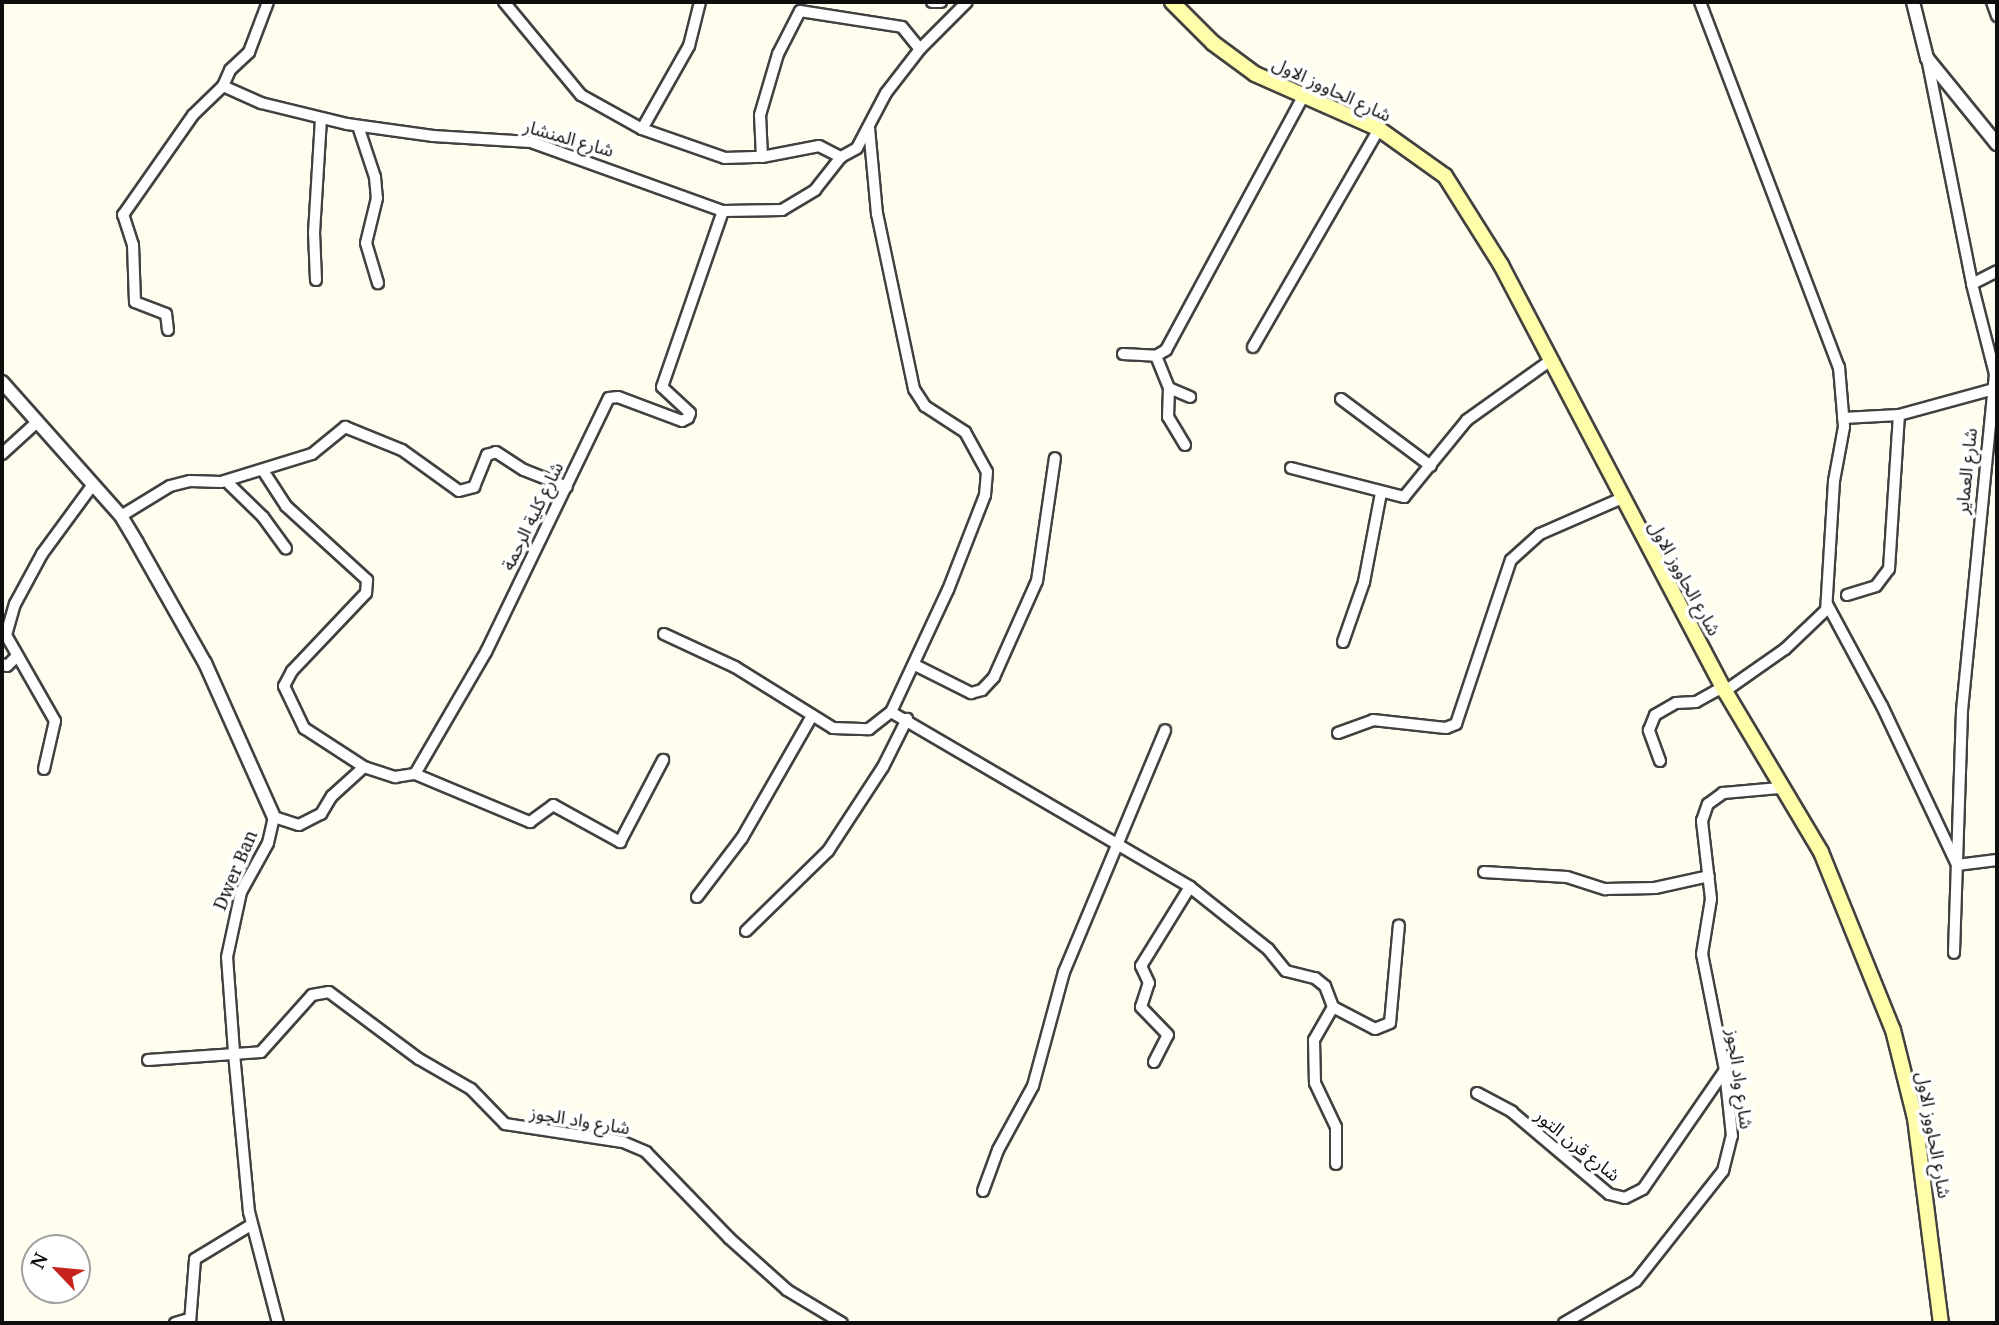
<!DOCTYPE html>
<html>
<head>
<meta charset="utf-8">
<style>
  body { margin:0 }
  #map { position:relative; width:1999px; height:1325px; overflow:hidden; background:#fffdee; font-family:"Noto Serif","Noto Sans Arabic",serif }
  div>[style] { position:absolute }
  [style*='--x'] { left:calc(var(--x)*1px); top:calc(var(--y)*1px); width:calc(var(--w)*1px); rotate:calc(var(--a)*1deg) }
  .roads { filter:drop-shadow(2px 0 #414141) drop-shadow(-2px 0 #414141) drop-shadow(0 2px #414141) drop-shadow(0 -2px #414141) }
  .minor>* { height:10px; margin:-5px; padding:0 5px; transform-origin:5px; border-radius:5px; background:#fff }
  .tertiary>* { height:12px; margin:-6px; padding:0 6px; transform-origin:6px; border-radius:6px; background:#fff }
  .secondary>* { height:14px; margin:-7px; padding:0 7px; transform-origin:7px; border-radius:7px; background:#fffda9 }
  span { translate:-50% -50%; white-space:nowrap; text-align:center; line-height:1.15; -webkit-text-stroke:7px #fff; paint-order:stroke }
  .street-label { font-size:18px; color:#0e0e0e }
  .frame { position:absolute; inset:0; border:4px solid #0e0e0e; pointer-events:none }
  .north { position:absolute; left:21px; top:1234px; width:70px; height:70px; box-sizing:border-box; background:#fff; border:2px solid #9f9f9f; border-radius:50%; rotate:296deg; font-size:19px; font-weight:700; line-height:28px; text-align:center; color:#0e0e0e }
  .north::after { content:''; display:block; margin:auto; width:24px; height:32px; background:#c7231c; clip-path:polygon(50% 0,100% 100%,50% 72%,0 100%) }
</style>
</head>
<body>
<div id="map">
  <div class="roads">
    <div class="minor">
      <div style="--x:504;--y:2;--w:121;--a:50.4"></div>
      <div style="--x:581;--y:95;--w:70;--a:29.1"></div>
      <div style="--x:642;--y:129;--w:88;--a:19.3"></div>
      <div style="--x:725;--y:158;--w:37;--a:-2"></div>
      <div style="--x:762;--y:157;--w:58;--a:-10.9"></div>
      <div style="--x:819;--y:146;--w:25;--a:27"></div>
      <div style="--x:841;--y:157;--w:18;--a:-29"></div>
      <div style="--x:857;--y:148;--w:62;--a:-62.2"></div>
      <div style="--x:886;--y:93;--w:56;--a:-52.3"></div>
      <div style="--x:920;--y:49;--w:66;--a:-45"></div>
      <div style="--x:932;--y:2;--w:9;--a:0"></div>
      <div style="--x:1700;--y:2;--w:391;--a:69.2"></div>
      <div style="--x:1839;--y:367;--w:60;--a:85.2"></div>
      <div style="--x:1844;--y:427;--w:55;--a:100.5"></div>
      <div style="--x:1834;--y:481;--w:129;--a:93.5"></div>
      <div style="--x:1826;--y:610;--w:57;--a:136.4"></div>
      <div style="--x:1785;--y:649;--w:73;--a:145"></div>
      <div style="--x:1992;--y:2;--w:15;--a:70"></div>
      <div style="--x:1927;--y:58;--w:230;--a:78.7"></div>
      <div style="--x:1972;--y:284;--w:93;--a:75.7"></div>
      <div style="--x:1995;--y:374;--w:339;--a:95.6"></div>
      <div style="--x:1962;--y:711;--w:242;--a:91.9"></div>
      <div style="--x:223;--y:86;--w:42;--a:24.1"></div>
      <div style="--x:261;--y:103;--w:89;--a:13.7"></div>
      <div style="--x:347;--y:124;--w:87;--a:7.9"></div>
      <div style="--x:433;--y:136;--w:98;--a:3.5"></div>
      <div style="--x:531;--y:142;--w:204;--a:19.8"></div>
      <div style="--x:723;--y:211;--w:59;--a:-1"></div>
      <div style="--x:782;--y:210;--w:39;--a:-31"></div>
      <div style="--x:815;--y:190;--w:42;--a:-51.8"></div>
      <div style="--x:358;--y:126;--w:54;--a:71.6"></div>
      <div style="--x:375;--y:177;--w:21;--a:85"></div>
      <div style="--x:377;--y:198;--w:46;--a:103.7"></div>
      <div style="--x:366;--y:243;--w:42;--a:73.3"></div>
      <div style="--x:642;--y:129;--w:95;--a:-60.5"></div>
      <div style="--x:689;--y:46;--w:45;--a:-76"></div>
      <div style="--x:762;--y:157;--w:42;--a:-92.7"></div>
      <div style="--x:760;--y:115;--w:64;--a:-73.6"></div>
      <div style="--x:778;--y:54;--w:48;--a:-62.9"></div>
      <div style="--x:800;--y:11;--w:103;--a:8.9"></div>
      <div style="--x:902;--y:27;--w:28;--a:51"></div>
      <div style="--x:316;--y:280;--w:47;--a:-92.4"></div>
      <div style="--x:314;--y:233;--w:114;--a:-86.5"></div>
      <div style="--x:1972;--y:284;--w:28;--a:-27"></div>
      <div style="--x:168;--y:330;--w:16;--a:-97"></div>
      <div style="--x:166;--y:314;--w:33;--a:-159"></div>
      <div style="--x:135;--y:302;--w:57;--a:-92"></div>
      <div style="--x:133;--y:245;--w:32;--a:-108"></div>
      <div style="--x:123;--y:215;--w:122;--a:-55"></div>
      <div style="--x:193;--y:115;--w:42;--a:-44"></div>
      <div style="--x:223;--y:86;--w:17;--a:-66"></div>
      <div style="--x:230;--y:70;--w:26;--a:-43"></div>
      <div style="--x:249;--y:52;--w:53;--a:-69.2"></div>
      <div style="--x:1253;--y:347;--w:252;--a:-60"></div>
      <div style="--x:1123;--y:354;--w:33;--a:3"></div>
      <div style="--x:1169;--y:388;--w:23;--a:23"></div>
      <div style="--x:1341;--y:399;--w:112;--a:36.7"></div>
      <div style="--x:1843;--y:418;--w:56;--a:-3.1"></div>
      <div style="--x:1899;--y:415;--w:98;--a:-15.3"></div>
      <div style="--x:1185;--y:445;--w:33;--a:-121"></div>
      <div style="--x:1168;--y:417;--w:29;--a:-88"></div>
      <div style="--x:1169;--y:388;--w:35;--a:-112"></div>
      <div style="--x:1156;--y:356;--w:12;--a:-31"></div>
      <div style="--x:1166;--y:350;--w:288;--a:-61.6"></div>
      <div style="--x:2;--y:454;--w:46;--a:-42.4"></div>
      <div style="--x:1291;--y:468;--w:117;--a:14.4"></div>
      <div style="--x:1404;--y:497;--w:99;--a:-50.7"></div>
      <div style="--x:1467;--y:420;--w:103;--a:-35.5"></div>
      <div style="--x:264;--y:472;--w:40;--a:57.1"></div>
      <div style="--x:286;--y:506;--w:110;--a:42.4"></div>
      <div style="--x:367;--y:580;--w:13;--a:94"></div>
      <div style="--x:366;--y:593;--w:108;--a:133.5"></div>
      <div style="--x:292;--y:671;--w:17;--a:118"></div>
      <div style="--x:284;--y:686;--w:47;--a:64.5"></div>
      <div style="--x:304;--y:728;--w:72;--a:33"></div>
      <div style="--x:226;--y:481;--w:52;--a:44.2"></div>
      <div style="--x:263;--y:517;--w:39;--a:54"></div>
      <div style="--x:121;--y:516;--w:57;--a:-31.5"></div>
      <div style="--x:170;--y:486;--w:21;--a:-14"></div>
      <div style="--x:190;--y:481;--w:31;--a:2"></div>
      <div style="--x:221;--y:482;--w:95;--a:-17.1"></div>
      <div style="--x:312;--y:454;--w:43;--a:-39.3"></div>
      <div style="--x:345;--y:427;--w:61;--a:22"></div>
      <div style="--x:402;--y:450;--w:70;--a:35.7"></div>
      <div style="--x:459;--y:491;--w:16;--a:-15"></div>
      <div style="--x:474;--y:487;--w:35;--a:-68"></div>
      <div style="--x:487;--y:455;--w:9;--a:-18"></div>
      <div style="--x:496;--y:452;--w:33;--a:33"></div>
      <div style="--x:524;--y:470;--w:46;--a:21.6"></div>
      <div style="--x:1847;--y:595;--w:30;--a:-17"></div>
      <div style="--x:1876;--y:586;--w:21;--a:-53"></div>
      <div style="--x:1889;--y:569;--w:154;--a:-86.3"></div>
      <div style="--x:1827;--y:604;--w:116;--a:61.7"></div>
      <div style="--x:1882;--y:706;--w:176;--a:64.7"></div>
      <div style="--x:1957;--y:865;--w:40;--a:-7.1"></div>
      <div style="--x:664;--y:634;--w:78;--a:24.9"></div>
      <div style="--x:735;--y:667;--w:115;--a:31.9"></div>
      <div style="--x:833;--y:728;--w:36;--a:2"></div>
      <div style="--x:869;--y:729;--w:28;--a:-38"></div>
      <div style="--x:891;--y:712;--w:135;--a:-65"></div>
      <div style="--x:948;--y:590;--w:102;--a:-68.7"></div>
      <div style="--x:985;--y:495;--w:23;--a:-85"></div>
      <div style="--x:987;--y:472;--w:46;--a:-118.8"></div>
      <div style="--x:965;--y:432;--w:48;--a:-147"></div>
      <div style="--x:925;--y:406;--w:20;--a:-123"></div>
      <div style="--x:914;--y:389;--w:179;--a:-101.9"></div>
      <div style="--x:877;--y:214;--w:86;--a:-95.3"></div>
      <div style="--x:1343;--y:642;--w:64;--a:-70.7"></div>
      <div style="--x:1364;--y:582;--w:91;--a:-79.2"></div>
      <div style="--x:2;--y:664;--w:5;--a:22"></div>
      <div style="--x:7;--y:666;--w:14;--a:-45"></div>
      <div style="--x:915;--y:665;--w:63;--a:26.6"></div>
      <div style="--x:971;--y:693;--w:11;--a:-15"></div>
      <div style="--x:982;--y:690;--w:18;--a:-47"></div>
      <div style="--x:994;--y:677;--w:105;--a:-65.9"></div>
      <div style="--x:1037;--y:581;--w:124;--a:-81.7"></div>
      <div style="--x:891;--y:712;--w:346;--a:30.3"></div>
      <div style="--x:1190;--y:887;--w:100;--a:38.5"></div>
      <div style="--x:1268;--y:949;--w:28;--a:51"></div>
      <div style="--x:1286;--y:971;--w:30;--a:14"></div>
      <div style="--x:1315;--y:978;--w:13;--a:39"></div>
      <div style="--x:1325;--y:986;--w:22;--a:69"></div>
      <div style="--x:1333;--y:1007;--w:38;--a:120"></div>
      <div style="--x:1314;--y:1040;--w:43;--a:88.7"></div>
      <div style="--x:1315;--y:1083;--w:49;--a:64.5"></div>
      <div style="--x:1336;--y:1127;--w:37;--a:90"></div>
      <div style="--x:1338;--y:733;--w:37;--a:-20"></div>
      <div style="--x:1373;--y:720;--w:73;--a:6.3"></div>
      <div style="--x:1446;--y:728;--w:11;--a:-22"></div>
      <div style="--x:1456;--y:724;--w:173;--a:-71.5"></div>
      <div style="--x:1511;--y:560;--w:39;--a:-42"></div>
      <div style="--x:1540;--y:534;--w:87;--a:-23.6"></div>
      <div style="--x:1660;--y:761;--w:33;--a:-110"></div>
      <div style="--x:1649;--y:730;--w:16;--a:-68"></div>
      <div style="--x:1655;--y:715;--w:24;--a:-30"></div>
      <div style="--x:1676;--y:703;--w:20;--a:-3"></div>
      <div style="--x:1696;--y:702;--w:31;--a:-29"></div>
      <div style="--x:44;--y:769;--w:49;--a:-77.1"></div>
      <div style="--x:55;--y:721;--w:99;--a:-119.7"></div>
      <div style="--x:6;--y:635;--w:32;--a:-74"></div>
      <div style="--x:15;--y:604;--w:57;--a:-61.6"></div>
      <div style="--x:42;--y:554;--w:84;--a:-53.7"></div>
      <div style="--x:415;--y:774;--w:125;--a:22.7"></div>
      <div style="--x:530;--y:822;--w:29;--a:-36"></div>
      <div style="--x:553;--y:805;--w:77;--a:28.9"></div>
      <div style="--x:620;--y:842;--w:93;--a:-62.3"></div>
      <div style="--x:1484;--y:872;--w:83;--a:3.4"></div>
      <div style="--x:1567;--y:877;--w:40;--a:18"></div>
      <div style="--x:1605;--y:889;--w:50;--a:-1.1"></div>
      <div style="--x:1655;--y:888;--w:55;--a:-12.5"></div>
      <div style="--x:697;--y:897;--w:74;--a:-52.7"></div>
      <div style="--x:742;--y:838;--w:141;--a:-60.2"></div>
      <div style="--x:746;--y:931;--w:115;--a:-44.3"></div>
      <div style="--x:828;--y:851;--w:100;--a:-56.8"></div>
      <div style="--x:883;--y:767;--w:54;--a:-63.4"></div>
      <div style="--x:1333;--y:1007;--w:47;--a:27.6"></div>
      <div style="--x:1375;--y:1029;--w:16;--a:-22"></div>
      <div style="--x:1390;--y:1023;--w:98;--a:-84.8"></div>
      <div style="--x:148;--y:1060;--w:113;--a:-4"></div>
      <div style="--x:261;--y:1052;--w:76;--a:-48.2"></div>
      <div style="--x:312;--y:995;--w:17;--a:-10"></div>
      <div style="--x:329;--y:992;--w:112;--a:36.7"></div>
      <div style="--x:419;--y:1059;--w:60;--a:30"></div>
      <div style="--x:471;--y:1089;--w:49;--a:45.8"></div>
      <div style="--x:505;--y:1124;--w:119;--a:8.7"></div>
      <div style="--x:623;--y:1142;--w:25;--a:23"></div>
      <div style="--x:646;--y:1152;--w:120;--a:46"></div>
      <div style="--x:729;--y:1238;--w:78;--a:41.9"></div>
      <div style="--x:787;--y:1290;--w:64;--a:31"></div>
      <div style="--x:1154;--y:1062;--w:30;--a:-63"></div>
      <div style="--x:1168;--y:1035;--w:39;--a:-134"></div>
      <div style="--x:1141;--y:1007;--w:25;--a:-72"></div>
      <div style="--x:1149;--y:983;--w:19;--a:-115"></div>
      <div style="--x:1141;--y:966;--w:93;--a:-58.2"></div>
      <div style="--x:1477;--y:1093;--w:40;--a:28"></div>
      <div style="--x:1512;--y:1112;--w:127;--a:40.2"></div>
      <div style="--x:1609;--y:1194;--w:16;--a:14"></div>
      <div style="--x:1625;--y:1198;--w:20;--a:-27"></div>
      <div style="--x:1643;--y:1189;--w:145;--a:-55.4"></div>
      <div style="--x:983;--y:1191;--w:44;--a:-69.9"></div>
      <div style="--x:998;--y:1150;--w:73;--a:-61.3"></div>
      <div style="--x:1033;--y:1086;--w:118;--a:-74.8"></div>
      <div style="--x:1064;--y:972;--w:262;--a:-67.3"></div>
      <div style="--x:175;--y:1323;--w:15;--a:-16"></div>
      <div style="--x:190;--y:1323;--w:64;--a:-85.5"></div>
      <div style="--x:195;--y:1259;--w:66;--a:-31.3"></div>
      <div style="--x:278;--y:1323;--w:115;--a:-104.6"></div>
      <div style="--x:249;--y:1212;--w:161;--a:-95.4"></div>
      <div style="--x:234;--y:1052;--w:95;--a:-94.2"></div>
      <div style="--x:227;--y:957;--w:66;--a:-77.8"></div>
      <div style="--x:241;--y:892;--w:56;--a:-61.1"></div>
      <div style="--x:268;--y:843;--w:27;--a:-77"></div>
      <div style="--x:274;--y:817;--w:26;--a:18"></div>
      <div style="--x:299;--y:825;--w:25;--a:-27"></div>
      <div style="--x:321;--y:814;--w:21;--a:-59"></div>
      <div style="--x:332;--y:796;--w:43;--a:-42.2"></div>
      <div style="--x:364;--y:767;--w:33;--a:18"></div>
      <div style="--x:395;--y:777;--w:20;--a:-9"></div>
      <div style="--x:415;--y:774;--w:141;--a:-59.8"></div>
      <div style="--x:486;--y:652;--w:282;--a:-64.2"></div>
      <div style="--x:609;--y:398;--w:9;--a:-6"></div>
      <div style="--x:618;--y:397;--w:68;--a:20.6"></div>
      <div style="--x:682;--y:421;--w:7;--a:-27"></div>
      <div style="--x:688;--y:418;--w:5;--a:-68"></div>
      <div style="--x:690;--y:413;--w:38;--a:-137"></div>
      <div style="--x:662;--y:387;--w:186;--a:-70.9"></div>
      <div style="--x:1564;--y:1323;--w:83;--a:-30.3"></div>
      <div style="--x:1636;--y:1281;--w:140;--a:-51.7"></div>
      <div style="--x:1723;--y:1171;--w:36;--a:-76"></div>
      <div style="--x:1732;--y:1136;--w:66;--a:-96.1"></div>
      <div style="--x:1725;--y:1070;--w:118;--a:-101.2"></div>
      <div style="--x:1702;--y:954;--w:56;--a:-80.7"></div>
      <div style="--x:1711;--y:899;--w:79;--a:-96.6"></div>
      <div style="--x:1702;--y:821;--w:18;--a:-71"></div>
      <div style="--x:1708;--y:804;--w:19;--a:-36"></div>
      <div style="--x:1723;--y:793;--w:57;--a:-5"></div>
    </div>
    <div class="tertiary">
      <div style="--x:1913;--y:2;--w:58;--a:76"></div>
      <div style="--x:1927;--y:58;--w:111;--a:50.9"></div>
      <div style="--x:2;--y:382;--w:179;--a:48.4"></div>
      <div style="--x:121;--y:516;--w:31;--a:59"></div>
      <div style="--x:137;--y:543;--w:138;--a:60.5"></div>
      <div style="--x:205;--y:663;--w:169;--a:65.9"></div>
    </div>
    <div class="secondary">
      <div style="--x:1172;--y:2;--w:58;--a:45"></div>
      <div style="--x:1213;--y:43;--w:52;--a:36.4"></div>
      <div style="--x:1255;--y:74;--w:136;--a:23.9"></div>
      <div style="--x:1379;--y:129;--w:81;--a:35.5"></div>
      <div style="--x:1445;--y:176;--w:105;--a:57.8"></div>
      <div style="--x:1501;--y:265;--w:481;--a:62.3"></div>
      <div style="--x:1725;--y:691;--w:187;--a:59.2"></div>
      <div style="--x:1821;--y:852;--w:192;--a:68"></div>
      <div style="--x:1893;--y:1030;--w:91;--a:76"></div>
      <div style="--x:1915;--y:1118;--w:207;--a:82.8"></div>
    </div>
  </div>
  <div class="street-label">
    <span style="left:1332px;top:89px;rotate:25deg">شارع الحاووز الاول</span>
    <span style="left:569px;top:138px;rotate:16deg">شارع المنشار</span>
    <span style="left:1966px;top:471px;rotate:-84deg">شارع العماير</span>
    <span style="left:532px;top:516px;rotate:-64deg">شارع كلية الرحمة</span>
    <span style="left:1685px;top:578px;rotate:61deg">شارع الحاووز الاول</span>
    <span style="left:235px;top:870px;rotate:-67deg">Dwer Ban</span>
    <span style="left:1740px;top:1079px;rotate:82deg">شارع واد الجوز</span>
    <span style="left:580px;top:1120px;rotate:9deg">شارع واد الجوز</span>
    <span style="left:1934px;top:1135px;rotate:80deg">شارع الحاووز الاول</span>
    <span style="left:1578px;top:1145px;rotate:39deg">شارع قرن التور</span>
  </div>
  <div class="frame"></div>
  <div class="north">N</div>
</div>
</body>
</html>
